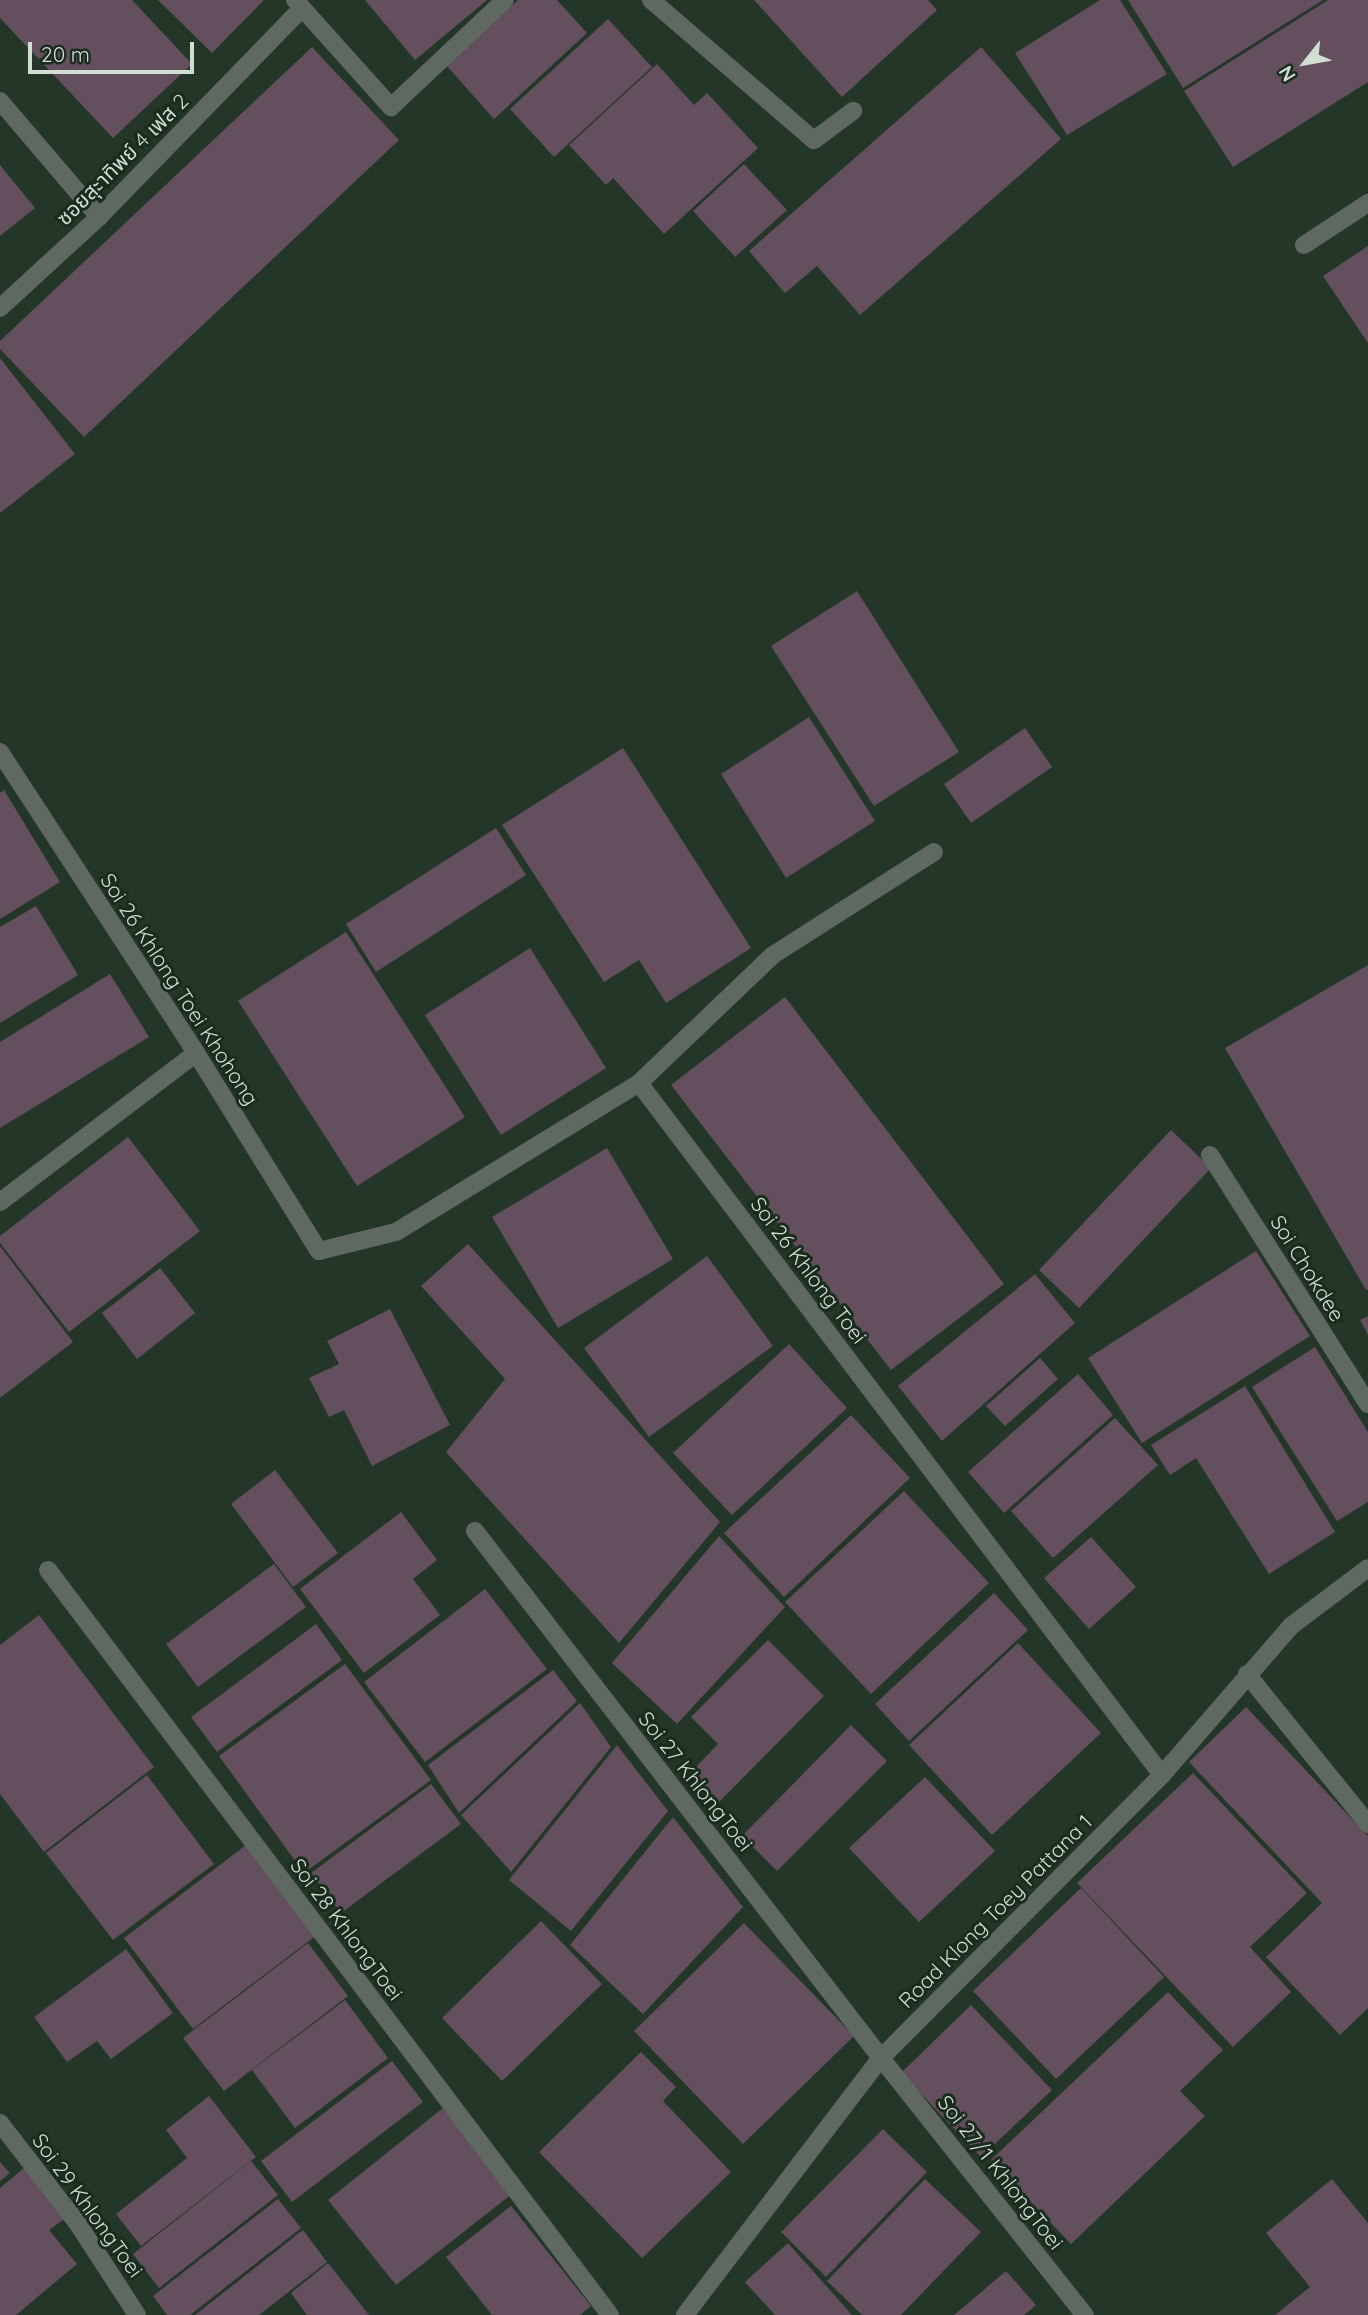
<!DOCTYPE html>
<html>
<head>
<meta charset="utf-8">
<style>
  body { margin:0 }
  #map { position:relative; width:1368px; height:2315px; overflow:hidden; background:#243627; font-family:Quicksand,"Noto Sans Thai",sans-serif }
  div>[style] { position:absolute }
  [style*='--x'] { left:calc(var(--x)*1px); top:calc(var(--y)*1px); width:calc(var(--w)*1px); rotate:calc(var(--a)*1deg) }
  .building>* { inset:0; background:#634f5e }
  .minor>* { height:18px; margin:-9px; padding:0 9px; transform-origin:9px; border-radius:9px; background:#606961 }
  .tertiary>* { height:18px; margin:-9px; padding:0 9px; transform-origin:9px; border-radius:9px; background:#606961 }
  span { translate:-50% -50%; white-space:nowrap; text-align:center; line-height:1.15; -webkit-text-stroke:6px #1a2c1d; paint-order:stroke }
  .street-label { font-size:21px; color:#d2ded4 }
  .north { position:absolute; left:1270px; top:28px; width:70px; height:70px; -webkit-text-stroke:5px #1a2c1d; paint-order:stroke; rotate:239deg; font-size:19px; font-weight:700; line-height:28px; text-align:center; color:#d2ded4 }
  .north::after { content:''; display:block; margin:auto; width:24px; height:32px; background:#d2ded4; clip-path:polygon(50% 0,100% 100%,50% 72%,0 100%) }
  .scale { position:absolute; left:28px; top:42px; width:166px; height:32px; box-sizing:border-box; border:4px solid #d2ded4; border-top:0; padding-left:9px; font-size:21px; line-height:24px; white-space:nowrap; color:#d2ded4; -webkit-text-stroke:5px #1a2c1d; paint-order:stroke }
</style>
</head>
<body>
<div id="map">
  <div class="building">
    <div style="clip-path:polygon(0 0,132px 0,192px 64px,113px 138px,0 18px)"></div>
    <div style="clip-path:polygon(158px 0,264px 0,212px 53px)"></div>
    <div style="clip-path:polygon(365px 0,487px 0,415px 60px)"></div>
    <div style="clip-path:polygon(518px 0,557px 0,587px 33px,494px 119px,446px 65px)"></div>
    <div style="clip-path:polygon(754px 0,928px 0,937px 10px,842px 97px)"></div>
    <div style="clip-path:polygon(1100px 0,1120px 0,1167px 74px,1067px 135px,1015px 53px)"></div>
    <div style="clip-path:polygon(1128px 0,1323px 0,1183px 88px)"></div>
    <div style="clip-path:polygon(1328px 0,1368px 0,1368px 82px,1233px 167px,1184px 91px)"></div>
    <div style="clip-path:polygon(608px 19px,652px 67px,554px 157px,510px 109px)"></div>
    <div style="clip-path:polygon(312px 47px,399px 140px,84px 437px,0 349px,0 341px)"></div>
    <div style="clip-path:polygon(981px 47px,1061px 139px,860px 315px,817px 266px,785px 293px,749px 251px)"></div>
    <div style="clip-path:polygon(657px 64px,694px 105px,707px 93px,758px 148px,664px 234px,613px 178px,606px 185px,569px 145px)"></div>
    <div style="clip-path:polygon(744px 164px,787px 210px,735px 257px,693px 211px)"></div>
    <div style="clip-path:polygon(0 165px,35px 208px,0 236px)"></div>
    <div style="clip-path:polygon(1368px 246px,1368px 343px,1323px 276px)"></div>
    <div style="clip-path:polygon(0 358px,75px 454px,0 513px)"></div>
    <div style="clip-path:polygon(857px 591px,959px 752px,874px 806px,771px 646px)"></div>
    <div style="clip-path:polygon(809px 717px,875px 821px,786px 878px,721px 774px)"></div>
    <div style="clip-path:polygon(1025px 728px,1052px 767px,971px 823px,944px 784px)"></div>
    <div style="clip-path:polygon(623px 748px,751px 948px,666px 1003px,639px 960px,604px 982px,502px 825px)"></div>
    <div style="clip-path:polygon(4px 790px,60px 882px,0 919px,0 793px)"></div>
    <div style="clip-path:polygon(496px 828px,526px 875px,376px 972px,346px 924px)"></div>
    <div style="clip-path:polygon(36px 906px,78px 975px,0 1023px,0 927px)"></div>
    <div style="clip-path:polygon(346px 932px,465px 1117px,357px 1186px,238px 1001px)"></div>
    <div style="clip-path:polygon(530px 948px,606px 1068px,501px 1135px,425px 1015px)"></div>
    <div style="clip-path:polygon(1368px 965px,1368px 1289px,1366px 1290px,1225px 1048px)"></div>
    <div style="clip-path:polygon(110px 974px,149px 1037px,0 1128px,0 1042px)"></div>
    <div style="clip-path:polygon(785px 997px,1004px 1284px,891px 1370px,671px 1085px)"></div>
    <div style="clip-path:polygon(1171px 1130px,1211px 1168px,1079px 1308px,1039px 1270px)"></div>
    <div style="clip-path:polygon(128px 1137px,200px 1231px,69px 1332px,0 1243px,0 1236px)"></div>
    <div style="clip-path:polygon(607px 1148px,673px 1259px,558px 1328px,492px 1217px)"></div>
    <div style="clip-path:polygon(468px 1244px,720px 1522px,619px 1643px,446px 1452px,505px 1379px,421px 1286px)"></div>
    <div style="clip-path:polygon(0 1246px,73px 1342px,0 1398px)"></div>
    <div style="clip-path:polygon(1256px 1251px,1310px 1336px,1142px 1443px,1088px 1358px)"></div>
    <div style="clip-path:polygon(707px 1256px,773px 1346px,649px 1437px,584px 1348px)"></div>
    <div style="clip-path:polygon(160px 1268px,195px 1313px,137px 1359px,102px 1313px)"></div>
    <div style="clip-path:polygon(1035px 1274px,1075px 1323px,942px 1441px,898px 1386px)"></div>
    <div style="clip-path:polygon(390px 1309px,450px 1425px,372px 1466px,344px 1410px,329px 1417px,309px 1378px,339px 1364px,327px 1341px)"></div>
    <div style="clip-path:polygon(1368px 1316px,1368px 1335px,1360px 1320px)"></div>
    <div style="clip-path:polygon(789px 1344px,847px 1408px,732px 1515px,673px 1453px)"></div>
    <div style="clip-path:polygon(1315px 1347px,1368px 1432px,1368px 1502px,1337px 1521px,1252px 1387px)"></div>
    <div style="clip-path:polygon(1040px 1358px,1058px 1379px,1005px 1426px,986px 1406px)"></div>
    <div style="clip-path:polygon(1078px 1374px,1113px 1415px,1004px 1513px,968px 1472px)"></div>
    <div style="clip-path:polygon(1245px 1386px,1335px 1532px,1269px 1574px,1196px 1458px,1170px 1475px,1151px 1445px)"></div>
    <div style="clip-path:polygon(851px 1415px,910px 1478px,784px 1597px,724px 1533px)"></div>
    <div style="clip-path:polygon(1115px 1418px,1158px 1465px,1053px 1558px,1011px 1511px)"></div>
    <div style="clip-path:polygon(275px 1470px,338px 1553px,293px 1587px,231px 1504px)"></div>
    <div style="clip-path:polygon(904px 1491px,989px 1583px,871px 1694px,785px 1602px)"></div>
    <div style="clip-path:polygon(401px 1512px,437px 1560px,413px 1579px,440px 1615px,364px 1673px,300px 1589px)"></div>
    <div style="clip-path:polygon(719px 1536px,785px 1607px,677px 1724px,612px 1663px)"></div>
    <div style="clip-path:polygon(1091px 1537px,1136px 1587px,1089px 1629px,1044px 1578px)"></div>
    <div style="clip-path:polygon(274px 1564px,306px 1607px,198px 1687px,166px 1644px)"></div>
    <div style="clip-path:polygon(485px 1589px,547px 1669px,425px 1762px,364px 1682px)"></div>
    <div style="clip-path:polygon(994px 1593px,1028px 1630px,909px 1741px,875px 1704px)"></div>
    <div style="clip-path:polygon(39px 1615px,154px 1767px,44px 1852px,0 1794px,0 1645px)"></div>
    <div style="clip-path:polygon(316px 1624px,342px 1660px,217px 1752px,191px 1717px)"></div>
    <div style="clip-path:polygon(768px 1640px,824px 1696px,718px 1803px,689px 1774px,718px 1744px,691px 1717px)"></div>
    <div style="clip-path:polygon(1018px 1643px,1101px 1733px,992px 1835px,909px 1745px)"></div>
    <div style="clip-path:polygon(345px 1664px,431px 1780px,304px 1873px,219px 1756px)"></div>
    <div style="clip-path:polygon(553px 1670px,577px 1701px,459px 1813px,428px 1765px)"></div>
    <div style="clip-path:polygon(580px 1703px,611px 1747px,511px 1872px,461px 1815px)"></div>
    <div style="clip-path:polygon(1246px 1707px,1368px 1836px,1368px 2008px,1340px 2035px,1266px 1957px,1322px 1903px,1189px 1762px)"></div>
    <div style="clip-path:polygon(851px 1725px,887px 1761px,777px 1871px,742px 1836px)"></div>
    <div style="clip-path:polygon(617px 1745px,668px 1811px,571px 1931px,509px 1880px)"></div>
    <div style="clip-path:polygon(1193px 1773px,1307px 1893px,1250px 1947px,1291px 1992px,1233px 2047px,1077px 1883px)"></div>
    <div style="clip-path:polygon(147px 1775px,214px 1864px,113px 1940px,46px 1853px)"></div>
    <div style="clip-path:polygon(925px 1777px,995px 1851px,919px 1922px,849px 1848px)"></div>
    <div style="clip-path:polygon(431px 1784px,461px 1824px,341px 1913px,311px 1873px)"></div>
    <div style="clip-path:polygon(673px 1817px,743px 1907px,643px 2014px,570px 1945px)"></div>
    <div style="clip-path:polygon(250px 1842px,318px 1934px,193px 2029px,124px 1938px)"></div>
    <div style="clip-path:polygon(1081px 1888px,1164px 1977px,1056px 2079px,973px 1991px)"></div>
    <div style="clip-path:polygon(541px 1921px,602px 1984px,502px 2081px,442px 2018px)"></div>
    <div style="clip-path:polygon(744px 1923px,854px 2036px,743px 2144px,634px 2031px)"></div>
    <div style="clip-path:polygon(308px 1943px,348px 1996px,224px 2091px,183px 2038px)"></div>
    <div style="clip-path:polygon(126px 1949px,173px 2013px,111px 2059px,97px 2041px,67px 2062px,34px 2017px)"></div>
    <div style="clip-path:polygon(1168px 1992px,1223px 2050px,1180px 2091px,1205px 2116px,1071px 2244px,991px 2160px)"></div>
    <div style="clip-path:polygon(345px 2000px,388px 2058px,295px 2128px,252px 2070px)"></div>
    <div style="clip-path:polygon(971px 2005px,1052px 2090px,981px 2157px,901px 2073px)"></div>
    <div style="clip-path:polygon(641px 2052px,676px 2087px,663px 2101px,731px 2172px,642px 2258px,539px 2152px)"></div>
    <div style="clip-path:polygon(392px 2061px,423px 2102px,292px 2202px,261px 2161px)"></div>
    <div style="clip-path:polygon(209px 2096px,256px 2157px,141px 2246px,116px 2214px,187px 2158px,166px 2130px)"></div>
    <div style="clip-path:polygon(443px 2108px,512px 2194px,396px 2285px,328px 2200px)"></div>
    <div style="clip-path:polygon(883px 2129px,927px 2172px,826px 2277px,781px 2232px)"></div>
    <div style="clip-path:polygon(251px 2161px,278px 2195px,159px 2288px,133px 2254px)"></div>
    <div style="clip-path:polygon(0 2162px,10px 2173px,0 2181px)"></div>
    <div style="clip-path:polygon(25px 2167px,67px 2217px,49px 2230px,77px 2264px,16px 2315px,0 2315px,0 2188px)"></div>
    <div style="clip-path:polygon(925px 2179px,981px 2232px,901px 2315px,862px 2315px,827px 2281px)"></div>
    <div style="clip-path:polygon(1332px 2179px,1368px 2223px,1368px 2315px,1275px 2315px,1310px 2287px,1266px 2233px)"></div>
    <div style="clip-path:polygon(278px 2199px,301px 2228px,190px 2315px,167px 2315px,153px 2296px)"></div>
    <div style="clip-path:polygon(511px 2206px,591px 2306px,580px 2315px,492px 2315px,446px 2257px)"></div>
    <div style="clip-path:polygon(303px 2230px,327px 2262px,259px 2315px,195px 2315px)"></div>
    <div style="clip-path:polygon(788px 2243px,852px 2315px,775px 2315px,745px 2282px)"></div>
    <div style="clip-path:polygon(328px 2263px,369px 2315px,307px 2315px,291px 2293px)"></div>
    <div style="clip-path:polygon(1006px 2271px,1036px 2305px,1024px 2315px,954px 2315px)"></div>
  </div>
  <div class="minor">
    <div style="--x:295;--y:0;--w:144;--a:48.1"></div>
    <div style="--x:391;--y:107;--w:156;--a:-43.2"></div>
    <div style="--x:651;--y:0;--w:215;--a:40.7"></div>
    <div style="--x:814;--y:140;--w:49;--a:-36.6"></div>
    <div style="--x:0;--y:101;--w:153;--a:49.5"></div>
    <div style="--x:1304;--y:245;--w:77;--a:-33.3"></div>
    <div style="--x:0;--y:308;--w:134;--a:-42.6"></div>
    <div style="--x:99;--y:217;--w:291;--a:-45.8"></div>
    <div style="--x:0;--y:752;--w:359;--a:56.9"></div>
    <div style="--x:196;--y:1053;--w:233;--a:58.2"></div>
    <div style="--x:319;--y:1251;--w:79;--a:-13.9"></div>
    <div style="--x:396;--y:1232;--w:285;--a:-31.5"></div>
    <div style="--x:639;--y:1083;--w:867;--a:52.92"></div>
    <div style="--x:639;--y:1083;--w:185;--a:-43.7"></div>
    <div style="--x:773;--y:955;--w:191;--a:-32.6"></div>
    <div style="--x:1210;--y:1155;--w:295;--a:57.6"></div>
    <div style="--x:0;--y:1202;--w:246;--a:-37.2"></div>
    <div style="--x:475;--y:1531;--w:665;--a:52.39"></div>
    <div style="--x:881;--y:2058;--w:328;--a:51.6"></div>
    <div style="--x:48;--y:1570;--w:933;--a:52.97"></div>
    <div style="--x:1247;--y:1674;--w:193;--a:51.1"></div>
    <div style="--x:0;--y:2123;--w:128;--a:52.3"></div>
    <div style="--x:78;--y:2224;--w:108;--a:57"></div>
  </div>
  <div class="tertiary">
    <div style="--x:685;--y:2315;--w:323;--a:-52.7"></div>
    <div style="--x:881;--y:2058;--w:399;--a:-45.2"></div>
    <div style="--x:1162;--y:1775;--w:197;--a:-49.1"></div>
    <div style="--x:1291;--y:1626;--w:96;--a:-37"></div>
  </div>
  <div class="street-label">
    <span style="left:122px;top:159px;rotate:-45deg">ซอยสุะาทิพย์ 4 เฟส 2</span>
    <span style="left:180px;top:989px;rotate:57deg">Soi 26 Khlong Toei Khohong</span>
    <span style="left:1308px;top:1268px;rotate:58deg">Soi Chokdee</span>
    <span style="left:809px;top:1270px;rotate:53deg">Soi 26 Khlong Toei</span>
    <span style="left:696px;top:1781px;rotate:52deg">Soi 27 KhlongToei</span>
    <span style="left:995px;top:1911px;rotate:-45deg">Road Klong Toey Pattana 1</span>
    <span style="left:347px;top:1929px;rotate:53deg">Soi 28 KhlongToei</span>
    <span style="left:1001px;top:2172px;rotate:52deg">Soi 27/1 KhlongToei</span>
    <span style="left:88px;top:2205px;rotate:54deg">Soi 29 KhlongToei</span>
  </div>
  <div class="north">N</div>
  <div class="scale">20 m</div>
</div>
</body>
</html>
